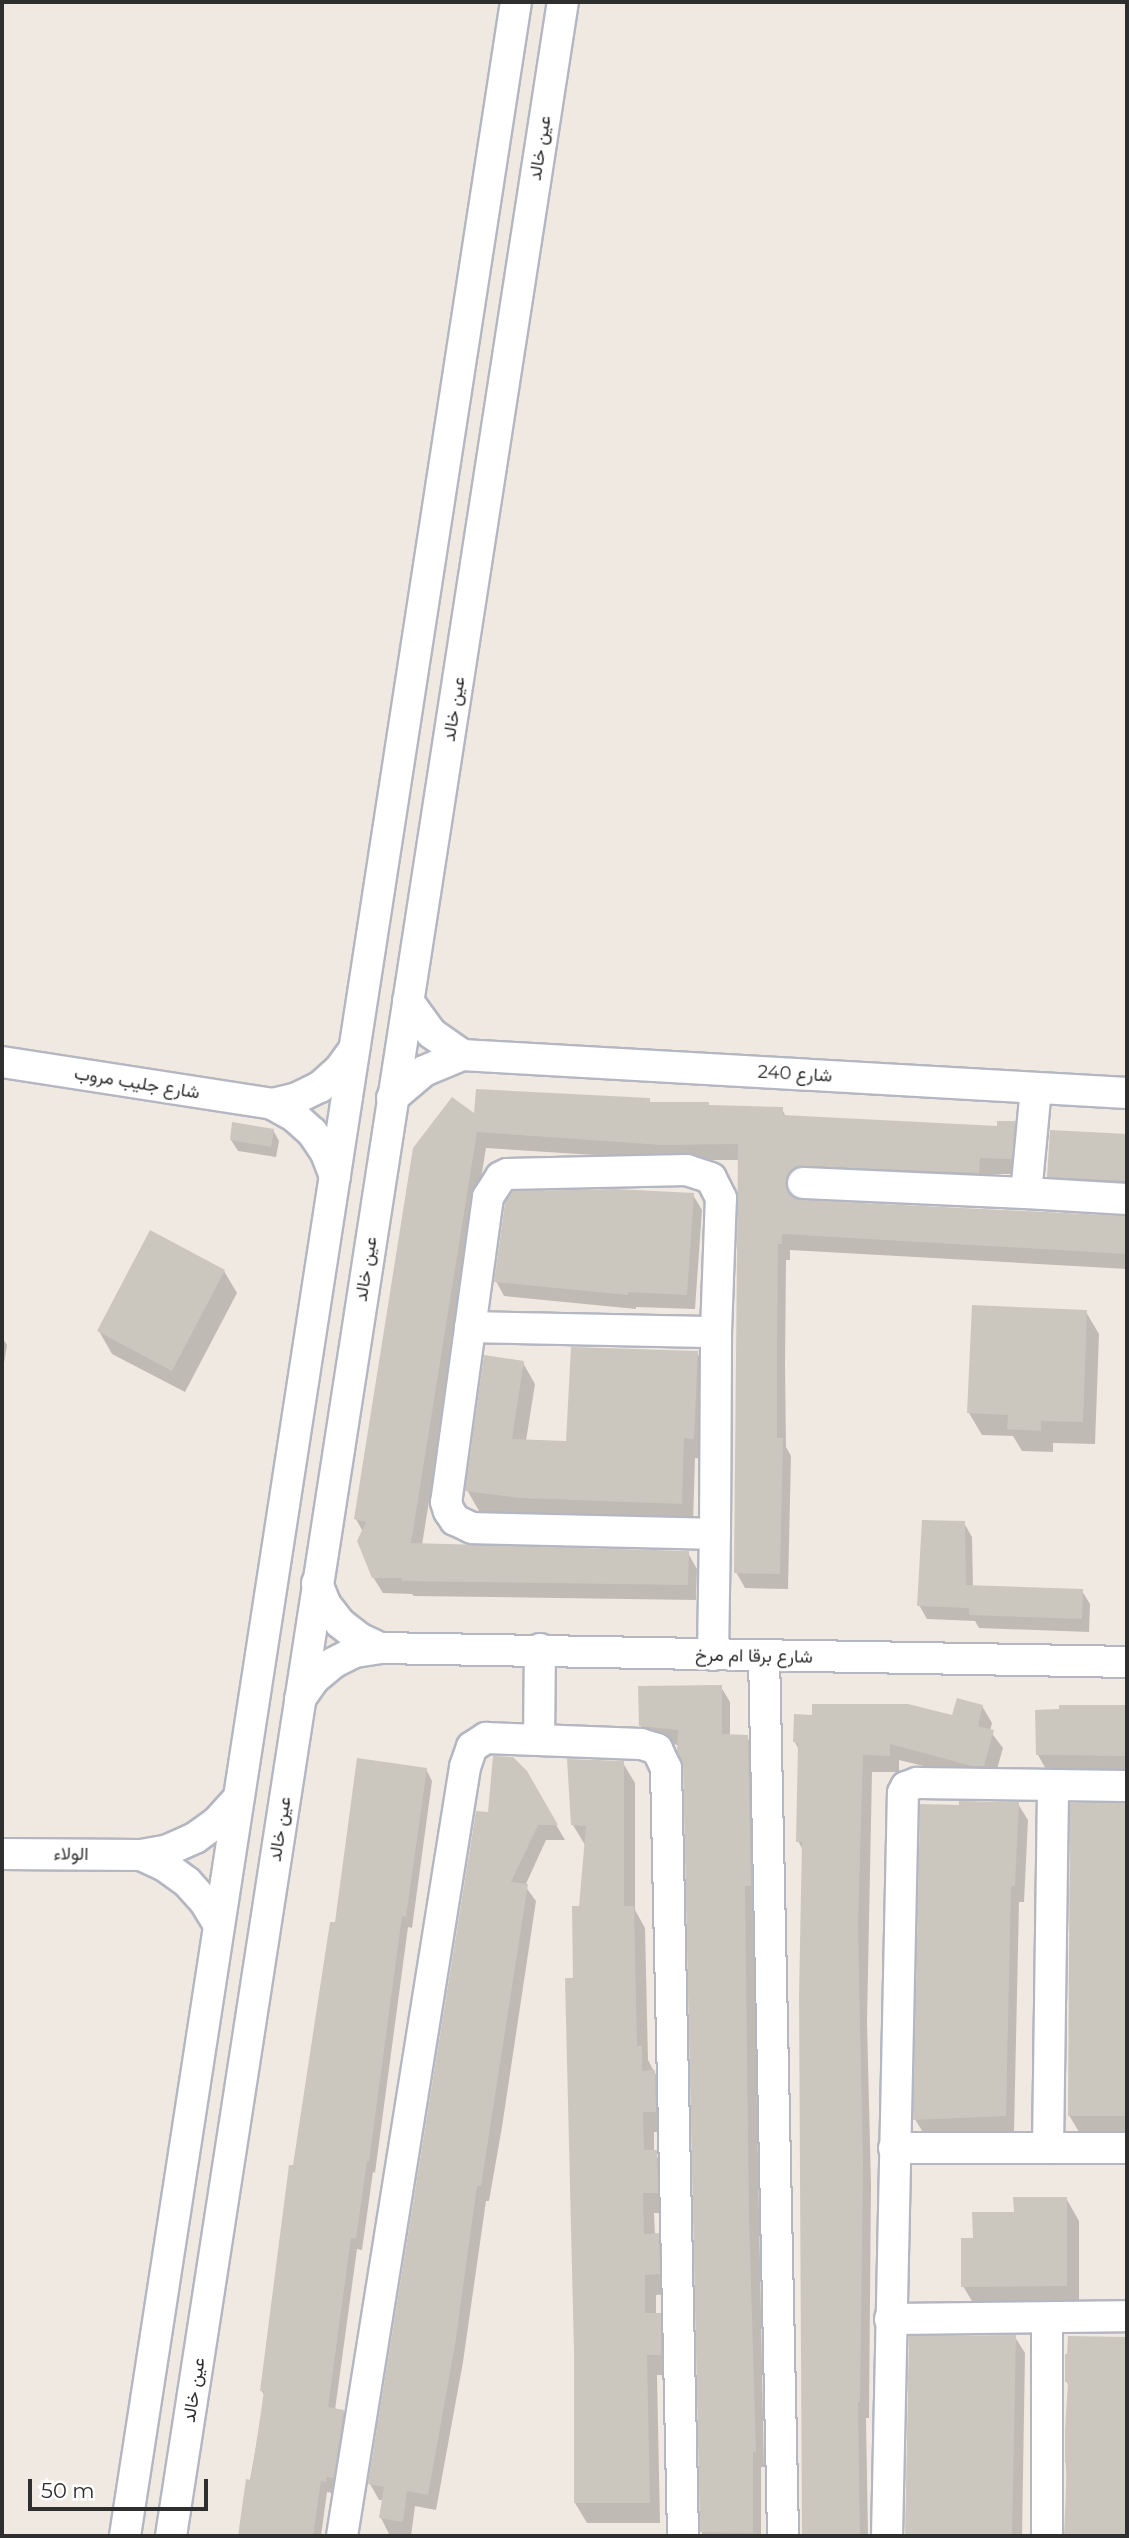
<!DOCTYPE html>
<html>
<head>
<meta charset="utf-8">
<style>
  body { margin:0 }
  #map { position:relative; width:1129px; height:2538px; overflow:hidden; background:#efe9e1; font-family:Montserrat,Vazirmatn,sans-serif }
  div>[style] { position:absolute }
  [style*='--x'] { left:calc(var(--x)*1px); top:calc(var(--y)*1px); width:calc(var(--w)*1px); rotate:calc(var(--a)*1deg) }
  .shadow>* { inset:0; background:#0003 }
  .building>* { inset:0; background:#cbc7bf }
  .roads { filter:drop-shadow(2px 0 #b4b7c1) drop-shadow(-2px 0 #b4b7c1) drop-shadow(0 2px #b4b7c1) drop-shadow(0 -2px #b4b7c1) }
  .minor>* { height:30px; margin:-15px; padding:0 15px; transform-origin:15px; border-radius:15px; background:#fff }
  span { translate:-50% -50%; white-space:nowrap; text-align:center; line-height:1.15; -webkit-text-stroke:6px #fff; paint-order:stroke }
  .street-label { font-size:18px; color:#2e2e2e }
  .frame { position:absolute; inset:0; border:4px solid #2e2e2e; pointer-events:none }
  .scale { position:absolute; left:28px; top:2479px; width:180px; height:32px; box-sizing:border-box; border:4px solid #2e2e2e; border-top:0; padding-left:9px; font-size:21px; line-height:24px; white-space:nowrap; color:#2e2e2e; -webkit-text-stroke:5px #fff; paint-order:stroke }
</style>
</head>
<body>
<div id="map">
  <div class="shadow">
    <div style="clip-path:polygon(649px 1100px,652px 1104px,708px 1104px,710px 1107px,782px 1109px,786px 1117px,998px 1128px,1014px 1123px,1023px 1139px,1020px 1174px,988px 1174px,987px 1189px,797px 1189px,794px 1200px,1127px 1218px,1127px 1269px,790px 1250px,790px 1260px,786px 1260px,785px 1365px,786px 1447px,791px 1456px,788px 1589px,745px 1588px,736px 1572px,740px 1160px,672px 1160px,486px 1148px,422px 1545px,688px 1553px,697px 1569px,696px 1600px,414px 1596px,412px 1594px,383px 1593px,373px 1577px,363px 1532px,356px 1519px,476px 1117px)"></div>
    <div style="clip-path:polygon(273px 1130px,279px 1141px,276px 1157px,238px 1151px,231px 1140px)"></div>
    <div style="clip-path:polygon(1051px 1132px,1127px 1136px,1127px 1197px,1058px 1193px,1049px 1176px)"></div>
    <div style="clip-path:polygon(693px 1195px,702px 1210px,695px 1309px,636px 1307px,636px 1309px,504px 1296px,496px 1281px)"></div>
    <div style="clip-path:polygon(224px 1271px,237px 1293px,185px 1392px,112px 1354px,99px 1331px)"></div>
    <div style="clip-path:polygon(1086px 1312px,1099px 1334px,1095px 1444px,1053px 1443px,1053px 1452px,1022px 1451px,1013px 1436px,982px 1435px,969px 1413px)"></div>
    <div style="clip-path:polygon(2px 1337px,7px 1345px,2px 1375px)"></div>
    <div style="clip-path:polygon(697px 1353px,709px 1373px,705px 1459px,695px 1458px,693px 1524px,534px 1518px,479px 1511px,467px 1490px,523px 1363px,535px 1384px,526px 1441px,567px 1443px)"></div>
    <div style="clip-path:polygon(964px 1523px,972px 1537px,973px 1587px,1082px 1591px,1090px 1604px,1089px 1632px,979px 1628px,975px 1621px,927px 1619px,919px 1605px)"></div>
    <div style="clip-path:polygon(721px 1687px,730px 1702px,730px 1736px,747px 1737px,756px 1753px,759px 1901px,753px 1901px,764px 2467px,761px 2467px,761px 2536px,702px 2536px,685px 1767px,679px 1745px,650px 1742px,641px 1726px)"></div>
    <div style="clip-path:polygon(982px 1706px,992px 1723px,990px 1731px,1003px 1748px,993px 1783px,899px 1760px,899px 1772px,872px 1772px,867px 2022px,871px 2184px,869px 2418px,866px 2418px,868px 2536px,803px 2536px,800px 1994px,804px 1852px,798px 1841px,799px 1750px,795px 1742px,953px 1718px)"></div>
    <div style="clip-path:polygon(1061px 1707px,1127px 1707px,1127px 1771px,1047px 1771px,1038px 1755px)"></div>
    <div style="clip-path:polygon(623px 1763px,635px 1783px,635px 1910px,645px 1928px,648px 2060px,666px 2093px,667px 2132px,654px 2132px,654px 2152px,668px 2172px,669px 2213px,654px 2213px,655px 2235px,658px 2235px,670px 2256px,670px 2294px,656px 2295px,656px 2315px,660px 2314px,671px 2335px,672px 2375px,657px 2375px,660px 2523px,587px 2523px,575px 2503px,575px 1979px,585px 1845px,573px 1825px)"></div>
    <div style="clip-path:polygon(426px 1769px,432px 1781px,412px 1928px,408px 1927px,375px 2173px,373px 2172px,362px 2250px,357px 2249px,335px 2410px,343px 2411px,350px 2423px,339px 2489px,333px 2488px,332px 2493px,327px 2492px,321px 2536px,240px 2536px,265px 2396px,261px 2390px,295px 2167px,336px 1924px)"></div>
    <div style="clip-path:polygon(525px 1772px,565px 1840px,546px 1840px,525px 1886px,536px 1901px,502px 2127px,489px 2201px,486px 2201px,463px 2362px,436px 2510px,415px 2506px,411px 2536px,389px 2534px,381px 2518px,383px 2500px,379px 2500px,370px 2484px,489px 1814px)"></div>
    <div style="clip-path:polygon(1018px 1804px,1028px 1820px,1024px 1902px,1019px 1902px,1014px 2132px,925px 2136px,915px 2119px)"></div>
    <div style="clip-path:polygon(1072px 1805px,1127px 1805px,1127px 2132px,1079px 2132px,1069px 2115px)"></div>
    <div style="clip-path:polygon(1066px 2198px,1079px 2221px,1079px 2308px,976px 2308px,963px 2286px,975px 2239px,1015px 2214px)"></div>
    <div style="clip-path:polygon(1015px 2337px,1025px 2353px,1022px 2536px,906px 2536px,911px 2338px)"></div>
    <div style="clip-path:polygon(1069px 2338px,1127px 2339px,1127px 2536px,1065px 2536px,1068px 2516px,1066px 2463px,1070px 2387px,1066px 2381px)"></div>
  </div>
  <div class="building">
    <div style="clip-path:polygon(476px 1089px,650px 1098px,650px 1102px,709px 1102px,709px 1105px,783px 1107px,783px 1115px,997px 1126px,997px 1121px,1015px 1121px,1012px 1159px,980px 1158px,979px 1173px,803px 1166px,788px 1174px,787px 1190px,793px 1197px,802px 1200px,1127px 1216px,1127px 1254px,782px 1234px,782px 1244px,778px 1244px,777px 1347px,777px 1438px,783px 1438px,780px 1574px,734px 1573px,738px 1144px,662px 1145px,477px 1132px,411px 1543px,689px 1551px,688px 1585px,402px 1581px,402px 1578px,372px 1578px,357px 1541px,366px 1522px,354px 1519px,413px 1148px,452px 1097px,474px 1113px)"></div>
    <div style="clip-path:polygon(232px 1122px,274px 1129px,271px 1147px,230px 1140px)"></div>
    <div style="clip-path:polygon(1050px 1130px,1127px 1134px,1127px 1181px,1047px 1177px)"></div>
    <div style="clip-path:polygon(614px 1189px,694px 1193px,687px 1295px,628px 1292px,628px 1295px,494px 1282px,505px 1203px,513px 1191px)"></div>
    <div style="clip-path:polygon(150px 1230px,225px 1270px,172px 1371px,97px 1331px)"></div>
    <div style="clip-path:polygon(972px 1305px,1087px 1310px,1083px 1422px,1041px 1421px,1041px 1431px,1007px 1429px,1008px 1415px,967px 1413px)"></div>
    <div style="clip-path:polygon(571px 1347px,698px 1351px,694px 1439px,684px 1438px,682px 1504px,521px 1498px,465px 1491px,484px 1355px,524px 1361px,512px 1439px,566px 1441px)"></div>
    <div style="clip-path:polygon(922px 1520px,965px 1521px,966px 1585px,1083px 1589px,1082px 1619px,969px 1615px,969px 1608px,917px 1606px)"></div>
    <div style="clip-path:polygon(722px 1685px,722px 1734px,748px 1735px,751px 1886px,745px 1886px,749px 2216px,756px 2452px,753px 2452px,753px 2533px,700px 2532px,683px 1768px,677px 1751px,678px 1730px,639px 1726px,638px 1686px)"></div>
    <div style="clip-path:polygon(957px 1698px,983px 1705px,978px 1726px,994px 1730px,984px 1766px,972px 1766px,890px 1744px,890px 1756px,863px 1755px,858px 1925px,863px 2166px,860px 2402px,858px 2402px,860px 2536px,802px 2536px,799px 1994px,802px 1842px,796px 1842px,798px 1743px,793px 1742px,794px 1714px,812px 1715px,812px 1704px,908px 1704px,952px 1715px)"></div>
    <div style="clip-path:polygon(1059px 1705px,1127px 1705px,1127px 1756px,1036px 1755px,1035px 1710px,1059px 1709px)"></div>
    <div style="clip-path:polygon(493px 1756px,513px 1757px,527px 1771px,558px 1825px,538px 1825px,511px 1882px,528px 1884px,481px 2186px,477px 2186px,455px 2345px,428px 2495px,407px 2491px,403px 2522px,379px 2518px,384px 2487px,368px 2484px,476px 1811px,488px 1812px)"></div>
    <div style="clip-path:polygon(357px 1758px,427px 1768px,406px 1917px,402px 1916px,369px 2162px,367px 2161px,356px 2239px,351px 2238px,328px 2407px,344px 2410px,334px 2478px,327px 2477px,326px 2482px,321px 2481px,313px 2536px,238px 2536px,246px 2479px,251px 2480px,264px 2391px,260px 2391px,289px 2165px,293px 2165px,330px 1922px,335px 1922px)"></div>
    <div style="clip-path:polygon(567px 1759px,624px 1761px,624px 1906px,634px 1906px,637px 2046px,642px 2046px,642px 2071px,655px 2070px,656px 2112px,643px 2112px,644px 2150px,657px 2150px,658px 2193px,643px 2193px,644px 2234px,659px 2233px,660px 2274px,645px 2275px,645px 2313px,661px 2313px,661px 2355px,647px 2355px,650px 2503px,574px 2503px,574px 2352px,565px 1978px,573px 1978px,572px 1906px,579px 1906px,586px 1826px,571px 1825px)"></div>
    <div style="clip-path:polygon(959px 1801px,1019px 1802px,1015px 1886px,1011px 1886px,1006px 2116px,913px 2120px,920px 1804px,959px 1805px)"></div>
    <div style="clip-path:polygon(1070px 1803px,1127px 1803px,1127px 2116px,1068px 2116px)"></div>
    <div style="clip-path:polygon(1013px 2197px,1067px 2197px,1067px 2286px,961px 2287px,961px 2238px,973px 2238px,972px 2212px,1014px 2212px)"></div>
    <div style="clip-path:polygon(1016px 2335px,1012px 2536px,905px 2536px,909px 2336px)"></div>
    <div style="clip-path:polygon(1068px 2336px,1127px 2337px,1127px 2536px,1064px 2536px,1067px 2463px,1065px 2463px,1065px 2430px,1068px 2382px,1065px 2382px,1065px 2354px,1067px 2354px)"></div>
  </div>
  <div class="roads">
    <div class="minor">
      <div style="--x:408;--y:1001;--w:39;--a:54"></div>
      <div style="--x:431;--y:1033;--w:38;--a:35"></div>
      <div style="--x:2;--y:1062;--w:273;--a:8.8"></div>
      <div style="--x:272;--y:1104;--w:25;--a:29"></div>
      <div style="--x:294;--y:1116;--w:24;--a:42"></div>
      <div style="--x:312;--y:1132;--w:25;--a:56"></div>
      <div style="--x:326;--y:1153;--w:25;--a:69"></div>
      <div style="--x:1036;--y:1088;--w:105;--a:95.4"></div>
      <div style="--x:1026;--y:1193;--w:101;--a:3.4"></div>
      <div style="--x:392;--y:1098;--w:42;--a:-40.2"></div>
      <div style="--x:424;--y:1071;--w:41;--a:-22.8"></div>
      <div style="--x:462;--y:1055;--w:666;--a:3.27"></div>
      <div style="--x:272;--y:1104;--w:26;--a:-13"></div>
      <div style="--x:297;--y:1098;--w:25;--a:-26"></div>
      <div style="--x:320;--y:1087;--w:25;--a:-42"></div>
      <div style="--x:339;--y:1070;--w:26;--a:-54"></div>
      <div style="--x:803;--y:1183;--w:223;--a:2.6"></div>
      <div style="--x:470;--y:1327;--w:246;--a:1.2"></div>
      <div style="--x:317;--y:1583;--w:24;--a:68"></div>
      <div style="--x:326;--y:1605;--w:23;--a:52"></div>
      <div style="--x:340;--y:1623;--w:24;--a:38"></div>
      <div style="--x:359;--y:1638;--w:23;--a:25"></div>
      <div style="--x:713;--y:1655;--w:121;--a:-89.1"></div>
      <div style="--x:715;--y:1534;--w:202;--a:-89.7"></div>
      <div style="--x:716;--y:1332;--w:134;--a:-87.9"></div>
      <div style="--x:721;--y:1198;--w:22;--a:-117"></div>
      <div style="--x:711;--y:1178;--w:25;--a:-162"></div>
      <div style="--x:687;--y:1170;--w:180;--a:178.7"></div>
      <div style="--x:507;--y:1174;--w:7;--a:153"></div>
      <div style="--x:501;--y:1177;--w:24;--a:123"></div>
      <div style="--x:488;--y:1197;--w:308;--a:97.8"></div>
      <div style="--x:446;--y:1502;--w:9;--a:72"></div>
      <div style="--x:449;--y:1511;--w:11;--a:56"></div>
      <div style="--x:455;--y:1520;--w:19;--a:25"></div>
      <div style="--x:472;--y:1528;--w:243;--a:1.4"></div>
      <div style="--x:764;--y:1656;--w:880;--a:88.76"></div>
      <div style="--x:300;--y:1699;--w:24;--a:-55"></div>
      <div style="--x:314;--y:1679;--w:25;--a:-40"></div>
      <div style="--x:333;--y:1663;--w:25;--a:-27"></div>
      <div style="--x:355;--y:1652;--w:25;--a:-9"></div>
      <div style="--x:380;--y:1648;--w:747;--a:1.07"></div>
      <div style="--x:539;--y:1740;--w:91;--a:-89.4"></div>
      <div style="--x:2;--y:1854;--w:139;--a:0.4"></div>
      <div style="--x:141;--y:1855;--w:27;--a:-10"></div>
      <div style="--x:168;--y:1850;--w:30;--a:-24"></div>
      <div style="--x:195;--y:1838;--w:27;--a:-36"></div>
      <div style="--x:217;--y:1822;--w:28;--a:-48"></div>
      <div style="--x:141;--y:1855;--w:26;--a:25"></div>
      <div style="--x:165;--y:1866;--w:27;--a:36"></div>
      <div style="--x:187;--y:1882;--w:27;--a:48"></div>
      <div style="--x:205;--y:1902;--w:27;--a:59"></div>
      <div style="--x:894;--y:2148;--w:233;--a:0"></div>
      <div style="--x:1048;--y:2148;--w:362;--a:-89.2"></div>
      <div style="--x:890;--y:2319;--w:237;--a:-0.7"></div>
      <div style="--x:125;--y:2536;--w:2564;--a:-81.23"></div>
      <div style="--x:171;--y:2536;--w:2564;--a:-81.21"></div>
      <div style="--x:342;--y:2536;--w:779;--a:-80.91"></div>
      <div style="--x:465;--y:1767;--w:21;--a:-71"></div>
      <div style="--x:472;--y:1747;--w:17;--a:-33"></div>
      <div style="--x:486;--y:1738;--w:155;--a:2.2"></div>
      <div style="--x:641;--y:1744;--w:17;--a:17"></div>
      <div style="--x:657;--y:1749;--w:21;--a:65"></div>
      <div style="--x:666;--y:1768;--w:768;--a:88.73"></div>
      <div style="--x:887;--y:2536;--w:743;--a:-88.77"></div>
      <div style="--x:903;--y:1793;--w:7;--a:-63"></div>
      <div style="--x:906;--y:1787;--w:12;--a:-20"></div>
      <div style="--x:917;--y:1783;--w:210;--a:0.8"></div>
      <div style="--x:1047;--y:2536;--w:218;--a:-90"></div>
    </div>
  </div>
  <div class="street-label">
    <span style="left:540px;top:148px;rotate:-81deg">عين خالد</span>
    <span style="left:454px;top:709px;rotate:-81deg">عين خالد</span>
    <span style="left:795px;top:1074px;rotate:3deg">شارع 240</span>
    <span style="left:137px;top:1083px;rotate:9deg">شارع جليب مروب</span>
    <span style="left:366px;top:1269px;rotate:-81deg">عين خالد</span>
    <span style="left:754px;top:1656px;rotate:1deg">شارع برقا ام مرخ</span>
    <span style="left:280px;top:1829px;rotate:-81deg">عين خالد</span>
    <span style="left:71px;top:1854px;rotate:1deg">الولاء</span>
    <span style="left:194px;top:2390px;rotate:-81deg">عين خالد</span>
  </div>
  <div class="frame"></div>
  <div class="scale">50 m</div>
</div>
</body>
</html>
